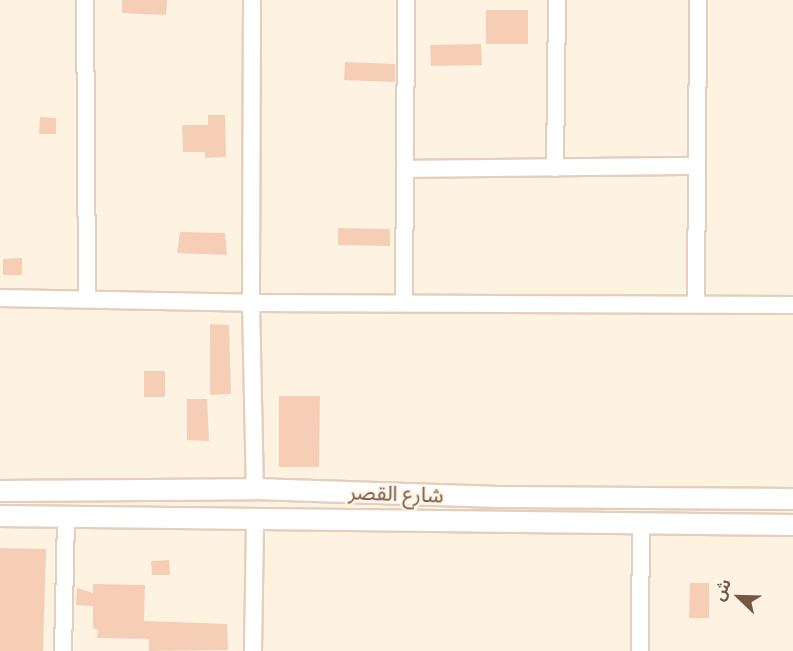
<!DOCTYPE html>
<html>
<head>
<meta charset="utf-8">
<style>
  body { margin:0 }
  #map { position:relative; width:793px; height:651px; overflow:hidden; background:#fef2e0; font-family:"Public Sans","Noto Sans Arabic",sans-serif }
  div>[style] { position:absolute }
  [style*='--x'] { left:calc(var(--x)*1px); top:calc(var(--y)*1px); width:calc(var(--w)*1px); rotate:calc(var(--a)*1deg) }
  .building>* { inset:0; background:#f5ceb5 }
  .roads { filter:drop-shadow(2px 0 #e4cfbe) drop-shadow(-2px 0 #e4cfbe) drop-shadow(0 2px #e4cfbe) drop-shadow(0 -2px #e4cfbe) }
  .minor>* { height:16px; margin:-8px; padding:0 8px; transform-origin:8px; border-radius:8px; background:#fff }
  .tertiary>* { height:20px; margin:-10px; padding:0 10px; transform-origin:10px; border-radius:10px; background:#fff }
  span { translate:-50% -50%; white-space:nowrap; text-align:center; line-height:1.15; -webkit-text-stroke:5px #fff6e7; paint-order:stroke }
  .street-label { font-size:21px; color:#765645 }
  .north { position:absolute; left:709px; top:567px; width:60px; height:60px; -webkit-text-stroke:4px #fff6e7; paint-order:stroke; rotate:293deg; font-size:16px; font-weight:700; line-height:24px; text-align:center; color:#765645 }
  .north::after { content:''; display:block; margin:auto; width:21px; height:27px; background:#765645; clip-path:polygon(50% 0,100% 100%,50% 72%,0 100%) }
</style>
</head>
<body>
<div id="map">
  <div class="building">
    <div style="clip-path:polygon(122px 0,167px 0,166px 15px,122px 13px)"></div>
    <div style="clip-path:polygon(486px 10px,528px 10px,528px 44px,486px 44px)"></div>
    <div style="clip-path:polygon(481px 44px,482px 65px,431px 66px,430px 45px)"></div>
    <div style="clip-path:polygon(345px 62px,395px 64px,395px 82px,344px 80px)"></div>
    <div style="clip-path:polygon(208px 115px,225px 115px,226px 157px,205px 158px,205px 152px,183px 152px,182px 125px,208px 125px)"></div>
    <div style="clip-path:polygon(40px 117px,56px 118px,56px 134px,39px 134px)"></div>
    <div style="clip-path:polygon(338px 228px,390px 229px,390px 246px,338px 245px)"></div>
    <div style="clip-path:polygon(180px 232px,225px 233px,227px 255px,177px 253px)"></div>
    <div style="clip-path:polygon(22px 258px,22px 275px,3px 275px,3px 259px)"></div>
    <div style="clip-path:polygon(210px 324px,229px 325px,231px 394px,210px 395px)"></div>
    <div style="clip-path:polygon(144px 371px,165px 371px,165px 397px,144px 397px)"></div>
    <div style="clip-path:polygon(279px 396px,320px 396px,319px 467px,279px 467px)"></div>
    <div style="clip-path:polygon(187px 399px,207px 399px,209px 441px,187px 440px)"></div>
    <div style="clip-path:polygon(0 548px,46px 549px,43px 651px,0 651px)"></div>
    <div style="clip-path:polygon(169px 560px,170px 575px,152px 575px,151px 561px)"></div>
    <div style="clip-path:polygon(690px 583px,709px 583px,709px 618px,689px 618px)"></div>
    <div style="clip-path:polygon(93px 584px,145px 585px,144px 621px,227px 624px,228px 650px,149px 651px,149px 639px,97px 638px,98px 630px,93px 628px,93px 606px,76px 605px,77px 588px,93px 593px)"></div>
  </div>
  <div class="roads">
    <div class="minor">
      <div style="--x:85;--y:0;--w:299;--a:89.6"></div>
      <div style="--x:252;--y:0;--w:303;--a:90.2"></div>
      <div style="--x:251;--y:303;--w:186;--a:88.8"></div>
      <div style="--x:555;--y:168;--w:168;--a:-89.3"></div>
      <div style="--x:405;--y:169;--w:291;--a:-0.6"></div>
      <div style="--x:0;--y:298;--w:251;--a:1.1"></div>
      <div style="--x:251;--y:303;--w:542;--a:0.21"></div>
      <div style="--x:404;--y:303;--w:303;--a:-89.6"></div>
      <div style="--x:696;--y:304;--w:304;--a:-89.6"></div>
      <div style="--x:63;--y:651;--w:134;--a:-88.7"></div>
      <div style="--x:253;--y:651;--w:134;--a:-89.1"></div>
      <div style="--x:640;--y:651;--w:128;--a:-89.6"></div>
    </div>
    <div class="tertiary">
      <div style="--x:0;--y:491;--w:255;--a:-0.4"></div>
      <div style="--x:255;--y:489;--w:244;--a:1.9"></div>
      <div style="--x:499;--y:497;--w:294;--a:0.4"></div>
      <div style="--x:0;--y:516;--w:793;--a:0.65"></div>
    </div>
  </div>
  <div class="street-label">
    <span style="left:396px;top:494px;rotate:2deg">شارع القصر</span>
  </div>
  <div class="north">ش</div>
</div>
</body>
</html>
